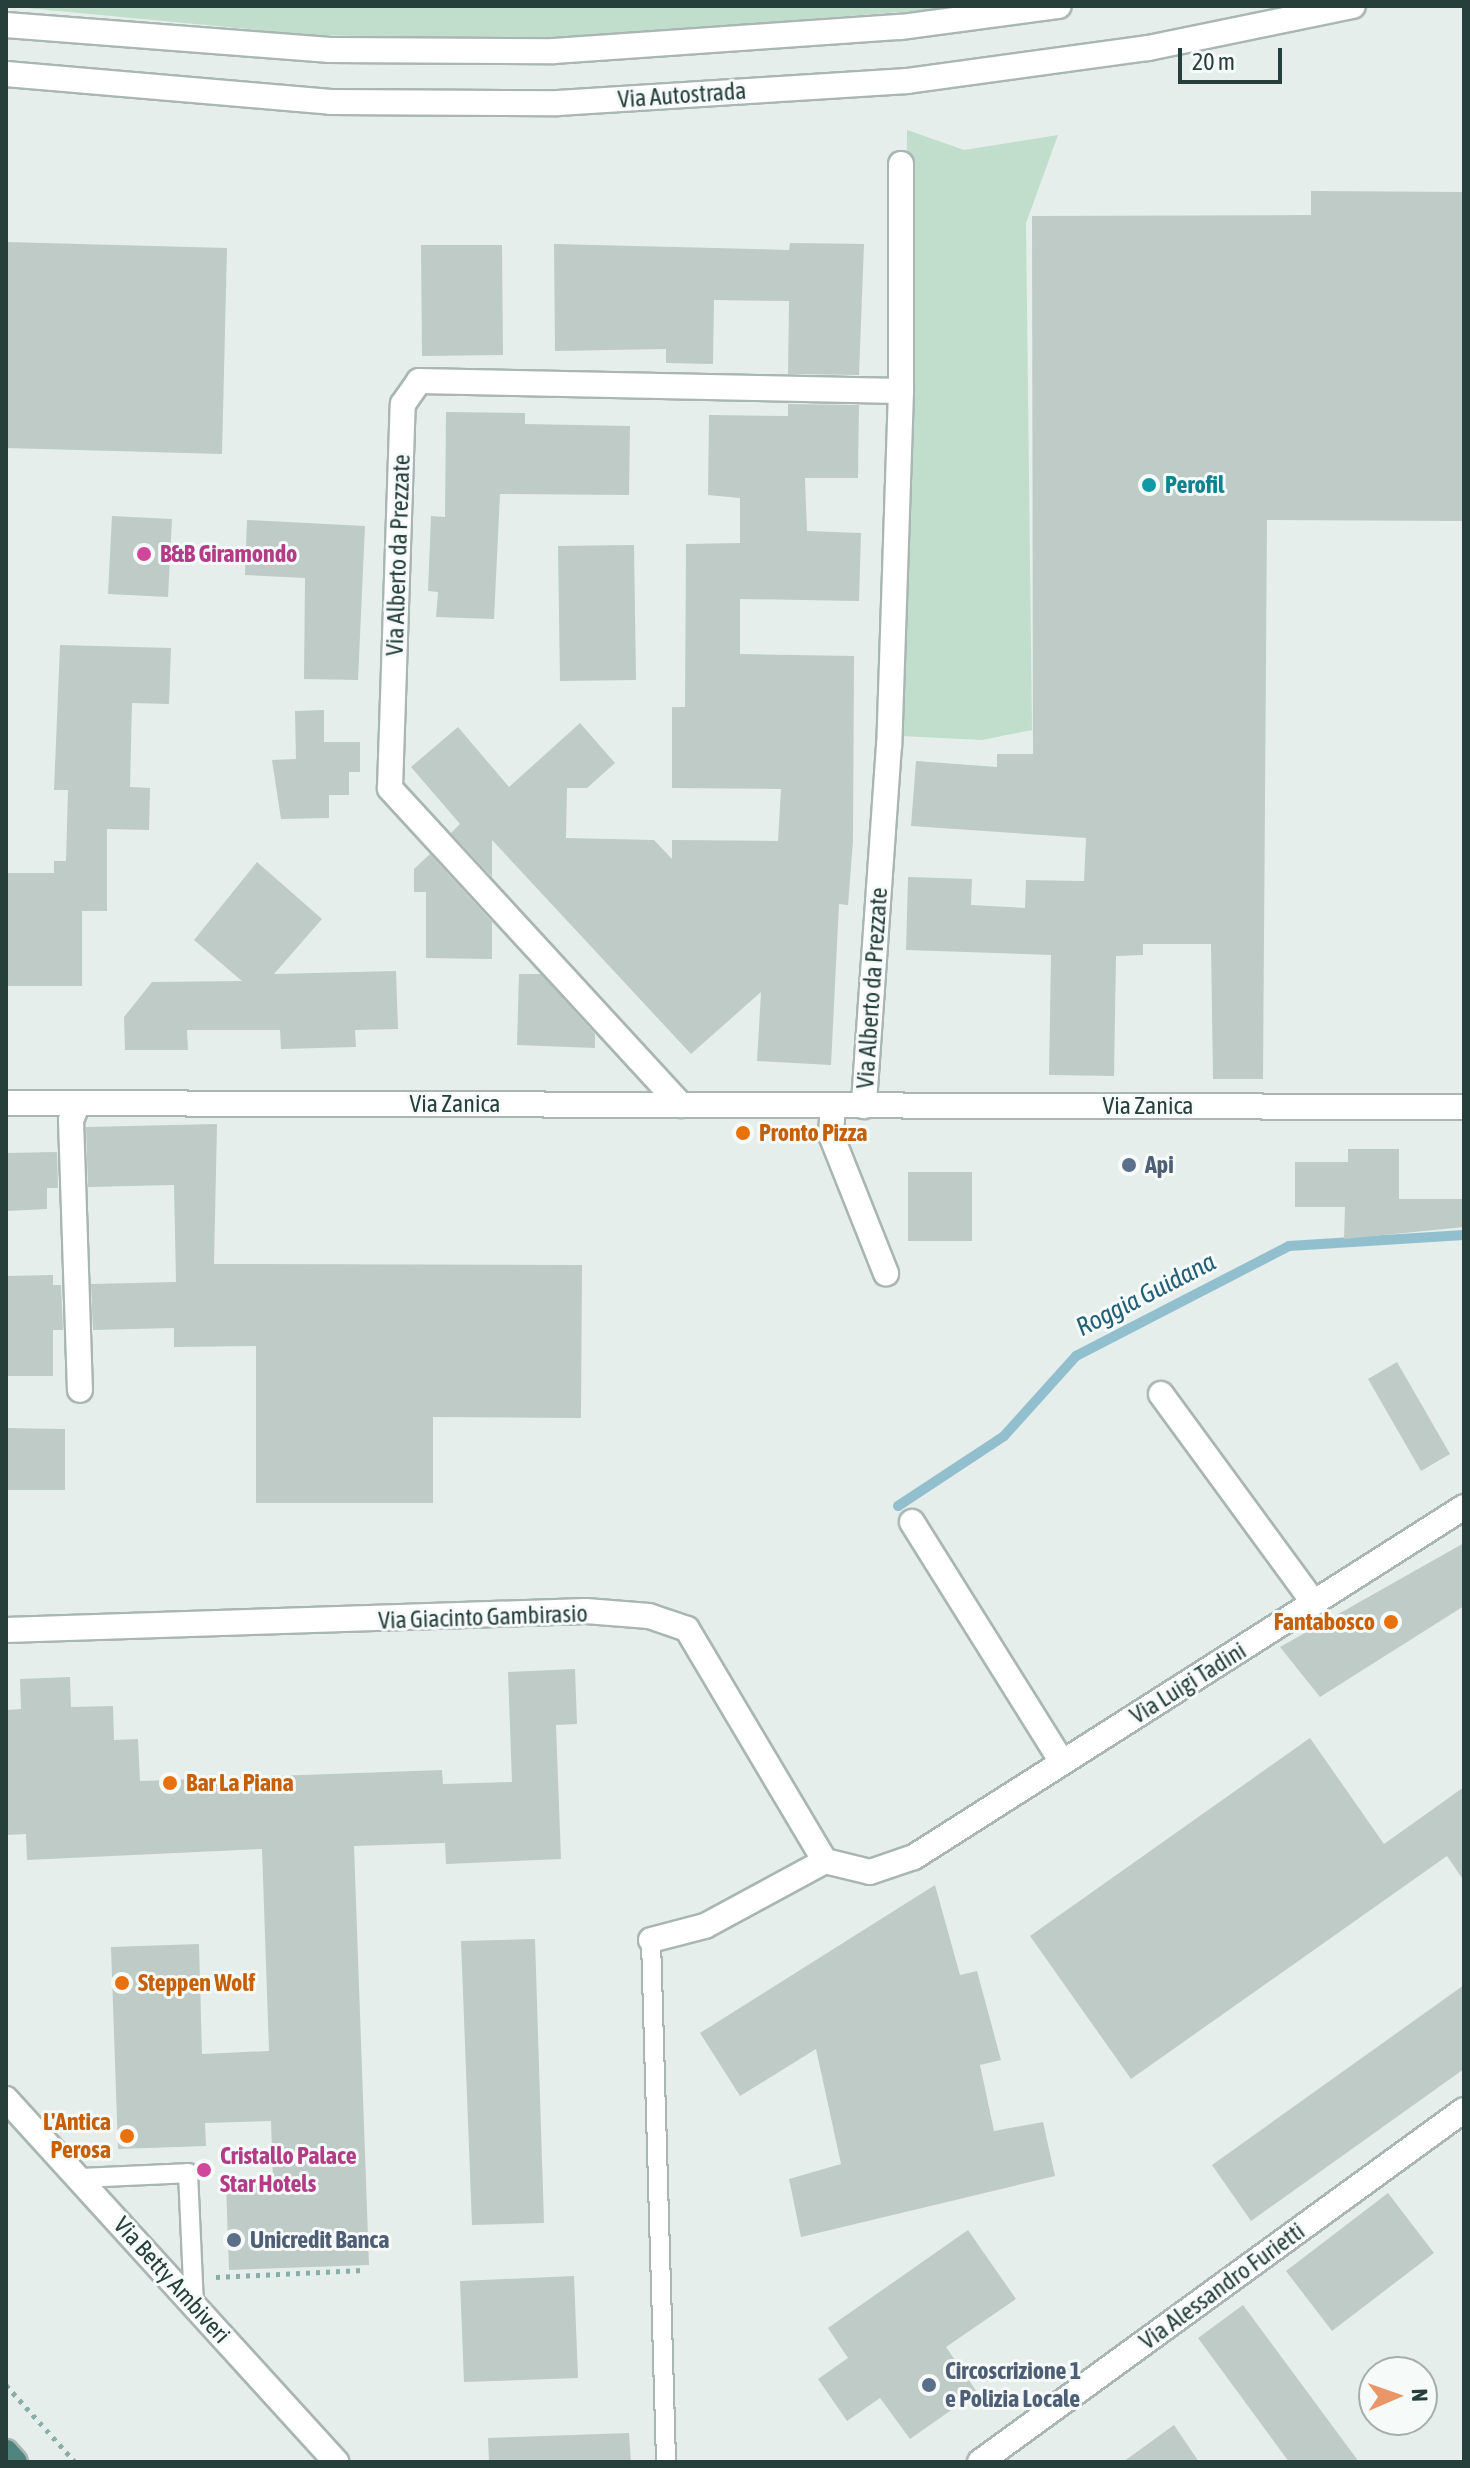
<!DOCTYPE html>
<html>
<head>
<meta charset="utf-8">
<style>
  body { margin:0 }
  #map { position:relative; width:1470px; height:2468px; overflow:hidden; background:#e6eeeb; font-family:"Asap Condensed",sans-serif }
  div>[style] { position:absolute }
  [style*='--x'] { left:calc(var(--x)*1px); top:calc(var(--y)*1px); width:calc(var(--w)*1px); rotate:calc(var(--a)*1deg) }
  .green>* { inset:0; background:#c1ddcb }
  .stream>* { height:10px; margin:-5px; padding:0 5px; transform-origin:5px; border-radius:5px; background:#92bfce }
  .building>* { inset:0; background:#becbc7 }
  .path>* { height:5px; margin-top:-2.5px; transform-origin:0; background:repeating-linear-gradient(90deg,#88afa7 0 4px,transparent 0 10px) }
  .roads { filter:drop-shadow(2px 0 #a9b6b3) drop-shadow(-2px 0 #a9b6b3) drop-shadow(0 2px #a9b6b3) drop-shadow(0 -2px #a9b6b3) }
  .service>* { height:18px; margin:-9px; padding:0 9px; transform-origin:9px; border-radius:9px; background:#fff }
  .minor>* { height:24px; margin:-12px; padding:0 12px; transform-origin:12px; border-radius:12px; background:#fff }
  .secondary>* { height:24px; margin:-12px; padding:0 12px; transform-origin:12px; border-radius:12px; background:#fff }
  .trunk>* { height:24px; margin:-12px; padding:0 12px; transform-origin:12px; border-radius:12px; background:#50847e }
  .dots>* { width:22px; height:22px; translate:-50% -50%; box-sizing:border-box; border:4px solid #f6faf9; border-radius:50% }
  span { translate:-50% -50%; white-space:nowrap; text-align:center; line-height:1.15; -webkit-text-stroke:6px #f6faf9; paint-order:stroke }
  .street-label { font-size:24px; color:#263f3b }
  .culture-label { font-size:24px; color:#0d838f; font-weight:700 }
  .left { translate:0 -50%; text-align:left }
  .hotel-label { font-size:24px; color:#b23c85; font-weight:700 }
  .food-label { font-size:24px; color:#c56008; font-weight:700 }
  .right { translate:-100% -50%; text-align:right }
  .service-label { font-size:24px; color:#4e5e75; font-weight:700 }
  .water-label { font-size:26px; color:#236078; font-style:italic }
  .frame { position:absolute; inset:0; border:8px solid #263f3b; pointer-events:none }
  .north { position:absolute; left:1358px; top:2356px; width:80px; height:80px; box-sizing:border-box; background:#f6faf9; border:2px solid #a3afad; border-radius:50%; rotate:88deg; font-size:22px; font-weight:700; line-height:32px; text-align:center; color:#263f3b }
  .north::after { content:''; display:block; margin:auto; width:28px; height:36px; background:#e99669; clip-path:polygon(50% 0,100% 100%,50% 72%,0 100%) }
  .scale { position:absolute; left:1178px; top:48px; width:104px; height:36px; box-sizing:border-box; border:4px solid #263f3b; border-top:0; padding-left:10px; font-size:24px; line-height:28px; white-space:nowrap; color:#263f3b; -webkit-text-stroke:6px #f6faf9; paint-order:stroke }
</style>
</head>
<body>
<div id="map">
  <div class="green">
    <div style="clip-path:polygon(6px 6px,979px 6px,538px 40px,310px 35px)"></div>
    <div style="clip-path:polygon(907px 130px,964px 150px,1058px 135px,1026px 223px,1032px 730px,982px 740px,901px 736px)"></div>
  </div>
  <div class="stream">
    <div style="--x:898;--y:1506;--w:127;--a:-33.4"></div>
    <div style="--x:1004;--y:1436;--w:108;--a:-48"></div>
    <div style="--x:1076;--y:1356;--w:240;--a:-27.3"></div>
    <div style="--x:1289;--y:1246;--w:175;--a:-3.6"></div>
  </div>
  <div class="building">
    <div style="clip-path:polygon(1311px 191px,1464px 192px,1464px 521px,1267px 520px,1263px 1079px,1213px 1079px,1211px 944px,1143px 944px,1143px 955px,1116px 956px,1114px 1076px,1049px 1075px,1051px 955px,906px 950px,908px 877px,972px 879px,971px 905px,1025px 908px,1026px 880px,1084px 881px,1086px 838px,911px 826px,916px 761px,997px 767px,997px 754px,1033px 754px,1032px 216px,1311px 215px)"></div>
    <div style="clip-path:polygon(6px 242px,227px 248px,222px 454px,6px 448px)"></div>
    <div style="clip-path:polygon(790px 243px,864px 244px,859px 375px,788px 374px,789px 301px,714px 300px,713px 364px,666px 363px,666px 349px,555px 351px,554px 244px,789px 250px)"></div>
    <div style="clip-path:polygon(421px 245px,502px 245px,503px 355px,422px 356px)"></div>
    <div style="clip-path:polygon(788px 404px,859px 405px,858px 478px,805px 478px,807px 531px,861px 533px,859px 601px,740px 599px,740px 654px,854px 656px,853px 841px,848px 905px,839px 904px,831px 1065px,757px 1061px,761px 992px,691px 1054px,492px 840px,492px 877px,451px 833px,460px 824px,411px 767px,458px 727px,509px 787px,580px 723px,615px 763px,587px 788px,567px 788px,566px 838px,654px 840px,672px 859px,672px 840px,778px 841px,781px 789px,672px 788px,672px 707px,685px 707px,686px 544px,740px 543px,740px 498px,708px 495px,709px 415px,788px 416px)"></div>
    <div style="clip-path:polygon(446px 412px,525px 413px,525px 424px,630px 426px,629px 495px,500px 494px,494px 619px,436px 617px,438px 592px,428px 591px,431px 516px,445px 517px)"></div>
    <div style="clip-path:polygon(112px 516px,172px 519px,168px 597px,108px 594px)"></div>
    <div style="clip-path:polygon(247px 520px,365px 526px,358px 680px,304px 679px,305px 578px,245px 575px)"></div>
    <div style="clip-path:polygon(634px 545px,636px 680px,560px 681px,558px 546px)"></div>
    <div style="clip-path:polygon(60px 645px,171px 648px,169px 704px,132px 703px,130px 787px,150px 788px,149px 830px,107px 829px,107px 911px,82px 911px,82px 986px,6px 986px,6px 873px,54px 873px,54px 861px,66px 861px,68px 790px,54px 790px)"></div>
    <div style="clip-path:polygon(324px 710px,324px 742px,360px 742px,360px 772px,349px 772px,349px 795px,329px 795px,329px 818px,281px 819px,272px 760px,296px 759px,295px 711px)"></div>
    <div style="clip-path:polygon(430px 854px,492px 922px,492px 959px,426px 958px,426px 892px,414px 892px,414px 869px)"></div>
    <div style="clip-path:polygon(257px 862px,322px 919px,274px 974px,396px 971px,398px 1029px,355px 1030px,356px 1047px,281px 1049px,280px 1030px,187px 1030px,188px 1050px,125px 1050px,124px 1017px,152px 982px,242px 981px,194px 940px)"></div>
    <div style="clip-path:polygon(519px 974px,541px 974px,595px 1034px,595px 1048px,517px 1045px)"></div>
    <div style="clip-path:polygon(217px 1124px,214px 1264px,582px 1265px,581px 1418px,433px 1417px,433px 1503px,256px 1503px,256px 1346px,174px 1347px,174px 1328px,93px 1330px,91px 1284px,176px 1282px,174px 1185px,88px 1187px,86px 1127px)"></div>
    <div style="clip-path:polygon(1348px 1149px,1399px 1149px,1399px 1199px,1464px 1199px,1464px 1227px,1344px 1239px,1345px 1207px,1295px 1207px,1295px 1162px,1348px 1162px)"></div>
    <div style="clip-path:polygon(57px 1152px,58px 1188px,47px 1188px,47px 1209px,6px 1211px,6px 1153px)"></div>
    <div style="clip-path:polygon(908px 1172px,972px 1172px,972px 1241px,908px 1241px)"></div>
    <div style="clip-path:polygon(53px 1275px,53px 1285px,61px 1285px,63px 1330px,53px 1330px,53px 1376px,6px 1376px,6px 1276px)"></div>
    <div style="clip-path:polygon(1397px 1362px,1450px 1454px,1421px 1471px,1368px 1379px)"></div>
    <div style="clip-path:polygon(6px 1428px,65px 1429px,65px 1490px,6px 1490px)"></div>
    <div style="clip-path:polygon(1464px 1543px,1464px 1606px,1320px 1697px,1280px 1647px)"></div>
    <div style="clip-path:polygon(575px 1669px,577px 1724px,556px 1725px,561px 1859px,446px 1864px,445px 1843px,354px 1846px,369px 2265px,229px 2270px,226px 2184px,273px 2182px,271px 2121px,205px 2123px,206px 2146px,118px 2149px,111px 1947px,199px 1944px,202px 2054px,269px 2051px,262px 1849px,27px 1860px,26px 1834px,6px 1835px,6px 1710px,21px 1709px,20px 1679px,70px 1677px,71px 1707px,113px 1706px,114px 1740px,138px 1739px,140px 1781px,442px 1770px,443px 1784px,512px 1782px,508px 1672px)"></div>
    <div style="clip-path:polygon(1310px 1738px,1384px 1844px,1464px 1787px,1464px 1881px,1447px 1856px,1131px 2079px,1030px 1936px)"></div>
    <div style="clip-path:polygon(935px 1885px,960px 1975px,977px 1971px,1001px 2060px,980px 2065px,994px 2131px,1043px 2122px,1055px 2176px,801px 2237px,789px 2179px,841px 2164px,816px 2049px,740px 2096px,700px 2033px)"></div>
    <div style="clip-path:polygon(535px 1939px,544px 2223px,472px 2225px,461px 1941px)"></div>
    <div style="clip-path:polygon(1464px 1985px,1464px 2069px,1251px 2221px,1212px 2165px)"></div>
    <div style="clip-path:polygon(1388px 2193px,1434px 2253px,1332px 2331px,1286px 2271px)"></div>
    <div style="clip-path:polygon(968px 2230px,1016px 2299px,946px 2347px,977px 2392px,910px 2439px,880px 2398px,847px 2421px,818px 2379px,848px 2358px,828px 2328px)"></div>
    <div style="clip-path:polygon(574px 2276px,578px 2378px,464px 2382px,460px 2281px)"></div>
    <div style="clip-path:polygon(1243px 2305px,1359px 2462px,1289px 2462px,1198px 2338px)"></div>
    <div style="clip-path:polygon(1174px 2425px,1199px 2462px,1123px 2462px)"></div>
    <div style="clip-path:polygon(629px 2433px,631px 2462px,489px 2462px,488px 2438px)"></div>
  </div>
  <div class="path">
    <div style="--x:216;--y:2277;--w:147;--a:-2.7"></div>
    <div style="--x:6;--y:2385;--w:103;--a:48.1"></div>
  </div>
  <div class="roads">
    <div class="service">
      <div style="--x:651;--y:1940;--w:522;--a:88.35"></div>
      <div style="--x:79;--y:2178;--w:109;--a:-2.6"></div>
      <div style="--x:188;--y:2173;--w:132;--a:87.4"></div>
    </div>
    <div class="minor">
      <div style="--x:901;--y:391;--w:227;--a:-90"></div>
      <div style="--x:78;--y:1103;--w:18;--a:112"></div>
      <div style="--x:71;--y:1120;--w:270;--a:88.1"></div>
      <div style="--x:681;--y:1105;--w:430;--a:-132.6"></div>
      <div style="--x:390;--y:788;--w:384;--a:-88.1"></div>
      <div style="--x:403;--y:404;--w:28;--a:-55"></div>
      <div style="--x:419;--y:381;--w:482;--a:1.2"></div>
      <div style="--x:901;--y:391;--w:354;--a:91.9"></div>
      <div style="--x:889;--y:745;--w:362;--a:94"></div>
      <div style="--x:833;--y:1105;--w:30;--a:94"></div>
      <div style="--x:831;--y:1135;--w:149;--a:68.3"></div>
      <div style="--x:1161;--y:1394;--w:259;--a:53.8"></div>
      <div style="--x:912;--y:1522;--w:283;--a:58"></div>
      <div style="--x:6;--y:1630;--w:580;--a:-1.88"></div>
      <div style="--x:586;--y:1611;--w:63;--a:4.5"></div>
      <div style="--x:649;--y:1616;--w:40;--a:18.9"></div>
      <div style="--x:687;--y:1629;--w:270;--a:59.3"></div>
      <div style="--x:825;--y:1861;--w:46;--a:13.7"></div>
      <div style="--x:870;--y:1872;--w:46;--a:-18.8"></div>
      <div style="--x:914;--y:1857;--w:652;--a:-32.47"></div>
      <div style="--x:651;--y:1940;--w:56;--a:-14.5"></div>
      <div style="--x:705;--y:1926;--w:136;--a:-28.4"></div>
      <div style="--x:6;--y:2099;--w:491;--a:47.7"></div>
      <div style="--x:980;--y:2462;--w:598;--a:-36.03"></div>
    </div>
    <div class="secondary">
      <div style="--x:6;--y:25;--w:325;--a:4.4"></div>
      <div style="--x:330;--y:50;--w:224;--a:0.3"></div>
      <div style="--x:554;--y:51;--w:348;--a:-4"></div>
      <div style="--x:901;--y:27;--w:159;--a:-7.6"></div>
      <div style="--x:6;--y:74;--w:326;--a:4.9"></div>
      <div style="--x:331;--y:102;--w:227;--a:0.3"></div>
      <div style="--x:558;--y:103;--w:350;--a:-3.6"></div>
      <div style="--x:907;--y:81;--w:243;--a:-7.8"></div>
      <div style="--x:1148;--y:48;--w:209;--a:-11.6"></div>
      <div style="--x:6;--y:1103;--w:1458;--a:0.16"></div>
    </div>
    <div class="trunk">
      <div style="--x:6;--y:2452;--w:13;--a:48"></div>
    </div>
  </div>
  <div class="dots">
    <div style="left:1149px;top:485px;background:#0f9aa8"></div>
    <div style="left:144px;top:554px;background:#d1479c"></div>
    <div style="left:743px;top:1133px;background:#e8710a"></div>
    <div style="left:1129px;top:1165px;background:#5c6f8a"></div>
    <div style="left:1391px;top:1622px;background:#e8710a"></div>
    <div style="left:170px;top:1783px;background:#e8710a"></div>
    <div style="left:122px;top:1983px;background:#e8710a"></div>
    <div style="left:127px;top:2136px;background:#e8710a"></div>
    <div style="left:204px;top:2170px;background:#d1479c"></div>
    <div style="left:234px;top:2240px;background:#5c6f8a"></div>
    <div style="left:929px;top:2385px;background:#5c6f8a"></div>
  </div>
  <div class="street-label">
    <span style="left:682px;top:95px;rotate:-4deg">Via Autostrada</span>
    <span style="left:398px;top:555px;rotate:-88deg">Via Alberto da Prezzate</span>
    <span style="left:872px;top:988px;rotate:-86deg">Via Alberto da Prezzate</span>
    <span style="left:455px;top:1104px">Via Zanica</span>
    <span style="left:1148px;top:1106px">Via Zanica</span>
    <span style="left:483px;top:1617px;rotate:-2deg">Via Giacinto Gambirasio</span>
    <span style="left:1188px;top:1683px;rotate:-32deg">Via Luigi Tadini</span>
    <span style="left:172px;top:2280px;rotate:48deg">Via Betty Ambiveri</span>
    <span style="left:1222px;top:2286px;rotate:-36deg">Via Alessandro Furietti</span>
  </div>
  <div class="culture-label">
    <span class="left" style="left:1165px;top:485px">Perofil</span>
  </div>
  <div class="hotel-label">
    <span class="left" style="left:160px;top:554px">B&amp;B Giramondo</span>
    <span class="left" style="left:220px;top:2170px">Cristallo Palace<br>Star Hotels</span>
  </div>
  <div class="food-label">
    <span class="left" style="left:759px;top:1133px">Pronto Pizza</span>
    <span class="right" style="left:1375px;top:1622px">Fantabosco</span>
    <span class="left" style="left:186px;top:1783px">Bar La Piana</span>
    <span class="left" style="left:138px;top:1983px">Steppen Wolf</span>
    <span class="right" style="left:111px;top:2136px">L'Antica<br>Perosa</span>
  </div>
  <div class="service-label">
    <span class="left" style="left:1145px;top:1165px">Api</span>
    <span class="left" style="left:250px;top:2240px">Unicredit Banca</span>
    <span class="left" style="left:945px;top:2385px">Circoscrizione 1<br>e Polizia Locale</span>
  </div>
  <div class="water-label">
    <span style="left:1146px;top:1295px;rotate:-27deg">Roggia Guidana</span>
  </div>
  <div class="frame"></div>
  <div class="north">N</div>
  <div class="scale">20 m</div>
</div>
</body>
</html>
